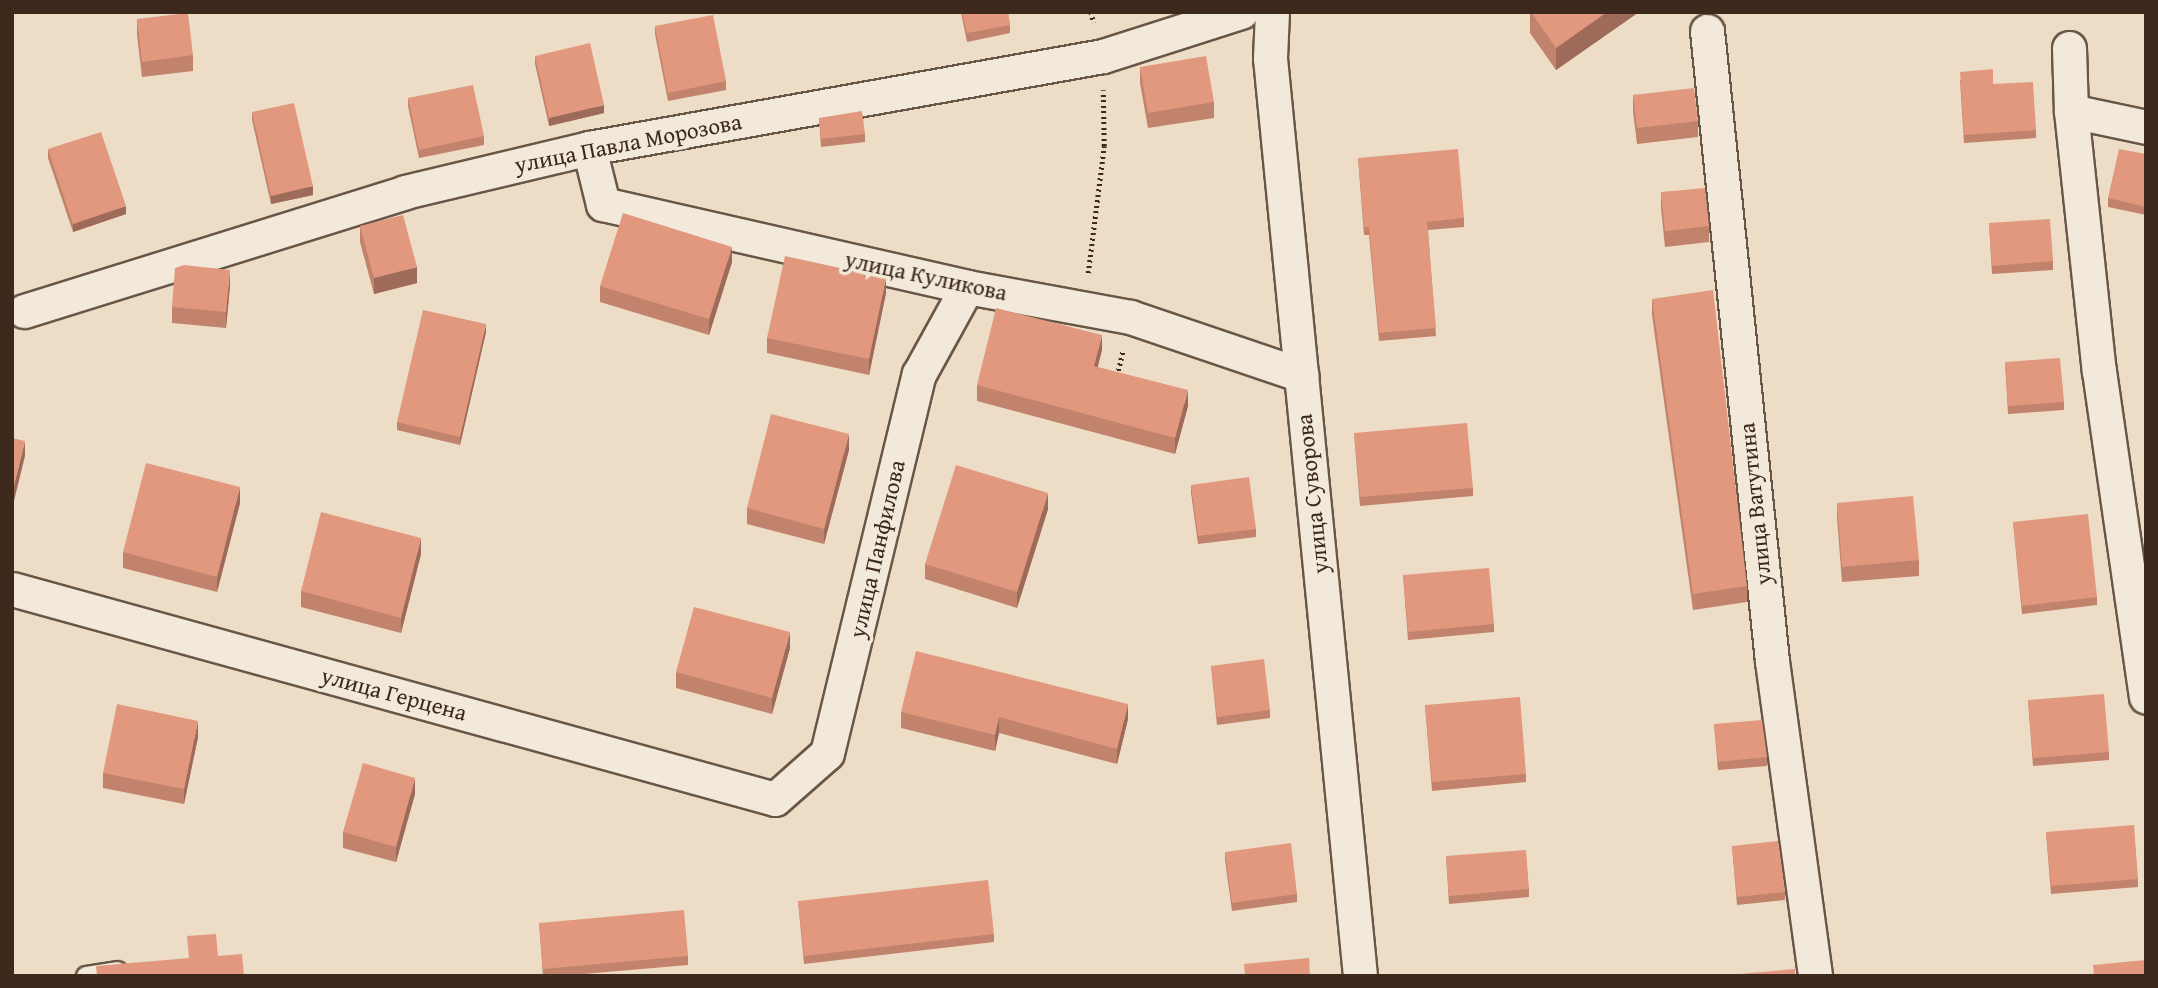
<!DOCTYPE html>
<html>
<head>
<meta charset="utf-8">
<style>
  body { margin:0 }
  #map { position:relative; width:2158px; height:988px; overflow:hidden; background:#edddc6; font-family:"Gentium Book Plus",serif }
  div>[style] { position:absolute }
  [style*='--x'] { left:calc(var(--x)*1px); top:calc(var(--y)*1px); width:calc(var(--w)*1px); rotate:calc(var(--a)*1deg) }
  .path>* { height:4.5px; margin-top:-2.25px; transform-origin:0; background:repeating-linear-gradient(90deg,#3c291b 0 2px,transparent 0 5.5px) }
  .roads { filter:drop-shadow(2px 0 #685646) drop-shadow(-2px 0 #685646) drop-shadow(0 2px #685646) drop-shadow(0 -2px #685646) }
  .service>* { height:18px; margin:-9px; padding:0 9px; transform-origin:9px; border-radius:9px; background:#f3e9da }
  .minor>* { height:33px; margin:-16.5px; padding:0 16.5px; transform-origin:16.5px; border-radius:16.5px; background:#f3e9da }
  .wall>* { inset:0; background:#c2836d }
  .shaded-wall>* { inset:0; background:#9e6a59 }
  .building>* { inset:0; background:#e1987f }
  span { translate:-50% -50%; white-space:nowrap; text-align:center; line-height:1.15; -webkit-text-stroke:7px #f3e9da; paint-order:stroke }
  .street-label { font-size:23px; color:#3c291b }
  .frame { position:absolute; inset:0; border:14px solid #3c291b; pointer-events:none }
</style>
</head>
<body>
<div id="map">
  <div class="path">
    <div style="--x:1091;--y:12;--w:11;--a:75"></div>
    <div style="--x:1088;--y:273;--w:128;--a:-82.8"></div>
    <div style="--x:1104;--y:146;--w:56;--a:-91"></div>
    <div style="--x:1117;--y:376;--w:27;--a:-77"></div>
  </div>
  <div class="roads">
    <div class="service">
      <div style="--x:86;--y:976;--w:32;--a:-9"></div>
    </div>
    <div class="minor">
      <div style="--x:1272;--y:12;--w:46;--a:92.5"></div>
      <div style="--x:1270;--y:58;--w:922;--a:84.4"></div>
      <div style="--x:1707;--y:31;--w:633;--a:84.11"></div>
      <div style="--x:1772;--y:661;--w:318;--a:82.2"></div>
      <div style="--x:2069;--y:48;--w:63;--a:88.2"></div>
      <div style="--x:2071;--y:111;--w:262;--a:83.9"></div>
      <div style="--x:2099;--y:371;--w:329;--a:81.8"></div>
      <div style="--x:2071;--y:111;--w:77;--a:12"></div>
      <div style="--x:589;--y:148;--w:58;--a:76"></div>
      <div style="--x:603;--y:204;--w:373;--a:12.8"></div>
      <div style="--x:967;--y:287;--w:166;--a:10.4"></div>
      <div style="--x:1130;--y:317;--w:181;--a:18.7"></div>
      <div style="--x:24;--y:311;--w:399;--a:-17.3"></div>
      <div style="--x:405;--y:192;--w:189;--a:-13.4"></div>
      <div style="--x:589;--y:148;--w:522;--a:-10.15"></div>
      <div style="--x:1103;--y:56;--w:145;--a:-17.7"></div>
      <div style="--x:12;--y:589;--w:791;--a:15.39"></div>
      <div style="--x:775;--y:799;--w:69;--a:-41.5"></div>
      <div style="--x:827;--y:753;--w:390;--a:-76.4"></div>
      <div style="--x:919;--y:374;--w:99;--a:-61.1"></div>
    </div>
  </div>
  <div class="wall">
    <div style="clip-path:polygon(961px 12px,1008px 12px,1010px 25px,1010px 33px,967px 42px)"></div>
    <div style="clip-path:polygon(1530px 12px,1639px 12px,1556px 70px,1530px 33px)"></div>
    <div style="clip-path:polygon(137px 19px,193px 55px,193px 71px,142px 77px,137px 35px)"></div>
    <div style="clip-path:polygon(655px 26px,726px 81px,726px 90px,668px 101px,655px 34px)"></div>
    <div style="clip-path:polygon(535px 56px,604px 113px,549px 126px,535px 64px)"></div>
    <div style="clip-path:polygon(1140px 67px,1214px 102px,1214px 118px,1148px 128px,1140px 83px)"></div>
    <div style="clip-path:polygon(1960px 80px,1993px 84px,2036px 130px,2036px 138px,1964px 143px)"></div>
    <div style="clip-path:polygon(1633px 95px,1698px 121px,1698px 137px,1637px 144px,1633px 111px)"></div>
    <div style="clip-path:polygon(408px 98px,484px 136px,484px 145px,419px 158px,408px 106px)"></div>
    <div style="clip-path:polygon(252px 112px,313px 195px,271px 204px,252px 120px)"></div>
    <div style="clip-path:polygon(819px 118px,865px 134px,865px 142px,821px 147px)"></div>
    <div style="clip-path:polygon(48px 149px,126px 214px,73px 232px,48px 158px)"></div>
    <div style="clip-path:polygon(2146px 154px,2146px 215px,2108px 207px,2108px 198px)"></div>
    <div style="clip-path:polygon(1358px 158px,1464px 218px,1464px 227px,1428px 230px,1436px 336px,1379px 341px,1369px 235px,1364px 235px)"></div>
    <div style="clip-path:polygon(1661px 192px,1709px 226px,1709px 242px,1665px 247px,1661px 208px)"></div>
    <div style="clip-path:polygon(1989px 223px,2053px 261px,2053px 270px,1992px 274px)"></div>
    <div style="clip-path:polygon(360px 226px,417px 283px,374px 294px,360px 242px)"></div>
    <div style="clip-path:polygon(732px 262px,709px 335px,600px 302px,600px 286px)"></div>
    <div style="clip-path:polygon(230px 286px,226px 328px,172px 323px,172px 307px)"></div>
    <div style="clip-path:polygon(886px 293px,869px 375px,767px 353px,767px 338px)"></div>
    <div style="clip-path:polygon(1652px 299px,1747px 586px,1747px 602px,1693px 610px,1652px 315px)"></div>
    <div style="clip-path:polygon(486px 332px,460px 445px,397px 430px,397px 422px)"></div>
    <div style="clip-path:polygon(1102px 350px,1097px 367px,1188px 406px,1175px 454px,977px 401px,977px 385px)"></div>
    <div style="clip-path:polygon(2005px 362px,2064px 402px,2064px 410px,2008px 414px)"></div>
    <div style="clip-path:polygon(1354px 433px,1473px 488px,1473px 496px,1360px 506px)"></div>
    <div style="clip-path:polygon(849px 450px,824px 544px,747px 524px,747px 508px)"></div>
    <div style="clip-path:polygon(1191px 485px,1256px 529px,1256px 537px,1198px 544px,1191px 493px)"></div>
    <div style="clip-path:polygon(240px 503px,217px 592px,123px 568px,123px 552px)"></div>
    <div style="clip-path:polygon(1837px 503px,1919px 560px,1919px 576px,1842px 582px,1837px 518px)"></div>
    <div style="clip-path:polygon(1048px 509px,1017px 608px,925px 579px,925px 564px)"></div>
    <div style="clip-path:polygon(2013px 522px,2097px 597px,2097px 605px,2022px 614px)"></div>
    <div style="clip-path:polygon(421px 554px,401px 633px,301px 607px,301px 591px)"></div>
    <div style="clip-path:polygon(1403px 575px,1494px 624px,1494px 632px,1408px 640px)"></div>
    <div style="clip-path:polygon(790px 648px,772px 714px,676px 688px,676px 672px)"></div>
    <div style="clip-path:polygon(1211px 666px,1270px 710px,1270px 718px,1217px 725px)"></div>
    <div style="clip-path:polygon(2028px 700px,2109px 752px,2109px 760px,2033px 766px)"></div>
    <div style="clip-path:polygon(1425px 705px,1526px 774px,1526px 782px,1432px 791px)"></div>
    <div style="clip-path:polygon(901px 712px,1128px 719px,1117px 764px,999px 733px,995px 751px,901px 728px)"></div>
    <div style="clip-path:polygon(1714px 724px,1767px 757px,1767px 766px,1718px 770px)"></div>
    <div style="clip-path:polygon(198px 737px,184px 804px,103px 788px,103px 773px)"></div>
    <div style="clip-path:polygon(415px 794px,396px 862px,343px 848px,343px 832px)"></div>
    <div style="clip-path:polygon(2046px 832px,2138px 879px,2138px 887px,2051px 894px)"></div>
    <div style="clip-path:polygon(1732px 846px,1785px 892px,1785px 900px,1737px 905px)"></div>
    <div style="clip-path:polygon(1225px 852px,1297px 894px,1297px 902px,1232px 911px,1225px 860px)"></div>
    <div style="clip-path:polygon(1446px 856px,1529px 889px,1529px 897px,1449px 904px)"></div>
    <div style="clip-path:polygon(798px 901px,994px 934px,994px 942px,804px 964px)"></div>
    <div style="clip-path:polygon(539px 923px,688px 956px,688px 965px,561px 976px,543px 976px)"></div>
  </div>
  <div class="shaded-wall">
    <div style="clip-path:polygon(1607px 12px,1639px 12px,1556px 70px,1556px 48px)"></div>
    <div style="clip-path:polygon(604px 105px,604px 113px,549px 126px,549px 118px)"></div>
    <div style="clip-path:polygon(313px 186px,313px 195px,271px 204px,271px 196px)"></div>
    <div style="clip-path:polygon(126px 206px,126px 214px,73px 232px,73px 224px)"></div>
    <div style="clip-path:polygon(732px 247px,732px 262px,709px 335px,709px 319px)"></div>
    <div style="clip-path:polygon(417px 267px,417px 283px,374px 294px,374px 278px)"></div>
    <div style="clip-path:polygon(230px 270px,230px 286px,226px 328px,226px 312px)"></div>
    <div style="clip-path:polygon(886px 278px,886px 293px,869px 375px,869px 359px)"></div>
    <div style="clip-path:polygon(486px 324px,486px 332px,460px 445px,460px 437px)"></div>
    <div style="clip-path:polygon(1102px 335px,1102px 350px,1094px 382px,1094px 366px)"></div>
    <div style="clip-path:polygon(1188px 390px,1188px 406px,1175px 454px,1175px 438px)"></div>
    <div style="clip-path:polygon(849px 434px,849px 450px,824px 544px,824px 529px)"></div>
    <div style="clip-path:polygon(25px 441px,25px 456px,12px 509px,12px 493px)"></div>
    <div style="clip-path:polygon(240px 487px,240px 503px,217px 592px,217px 577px)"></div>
    <div style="clip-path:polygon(1048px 493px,1048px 509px,1017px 608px,1017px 592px)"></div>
    <div style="clip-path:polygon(421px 538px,421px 554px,401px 633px,401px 618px)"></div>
    <div style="clip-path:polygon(790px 632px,790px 648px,772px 714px,772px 698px)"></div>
    <div style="clip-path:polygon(1128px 704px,1128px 719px,1117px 764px,1117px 749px)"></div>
    <div style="clip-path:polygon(999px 717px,999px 733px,995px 751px,995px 735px)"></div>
    <div style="clip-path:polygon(198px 721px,198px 737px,184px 804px,184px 789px)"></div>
    <div style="clip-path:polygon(415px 778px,415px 794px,396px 862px,396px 847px)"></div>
  </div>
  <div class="building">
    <div style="clip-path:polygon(962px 12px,1008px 12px,1010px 25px,967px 33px)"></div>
    <div style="clip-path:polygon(1531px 12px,1607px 12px,1556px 48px)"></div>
    <div style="clip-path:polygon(188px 13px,193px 55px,142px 62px,137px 19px)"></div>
    <div style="clip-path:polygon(713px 15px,726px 81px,668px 93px,655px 26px)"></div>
    <div style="clip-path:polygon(590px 43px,604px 105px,549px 118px,535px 56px)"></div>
    <div style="clip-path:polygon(1206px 56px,1214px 102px,1148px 113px,1140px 67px)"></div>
    <div style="clip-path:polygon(1993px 69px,1993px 84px,2033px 82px,2036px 130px,1964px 135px,1960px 72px)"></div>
    <div style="clip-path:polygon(473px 85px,484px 136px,419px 150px,408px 98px)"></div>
    <div style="clip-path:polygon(1694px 88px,1698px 121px,1637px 128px,1633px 95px)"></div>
    <div style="clip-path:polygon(294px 103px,313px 186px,271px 196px,252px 112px)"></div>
    <div style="clip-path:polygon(862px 111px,865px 134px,821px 139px,819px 118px)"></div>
    <div style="clip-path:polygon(101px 132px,126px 206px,73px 224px,48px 149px)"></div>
    <div style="clip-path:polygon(1458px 149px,1464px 218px,1427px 222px,1436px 328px,1379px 333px,1369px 227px,1364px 227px,1358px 158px)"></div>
    <div style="clip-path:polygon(2119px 149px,2146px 154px,2146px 207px,2108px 198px)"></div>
    <div style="clip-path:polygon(1705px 188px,1709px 226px,1665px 231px,1661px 192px)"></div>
    <div style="clip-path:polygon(623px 213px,732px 247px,709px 319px,600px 286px)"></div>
    <div style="clip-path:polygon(403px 215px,417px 267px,374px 278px,360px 226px)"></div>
    <div style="clip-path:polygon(2050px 219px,2053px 261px,1992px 266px,1989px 223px)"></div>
    <div style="clip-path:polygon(785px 256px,886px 278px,869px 359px,767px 338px)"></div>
    <div style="clip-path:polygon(184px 265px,230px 270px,226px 312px,172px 307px,175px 268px)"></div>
    <div style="clip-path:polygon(1713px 290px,1747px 586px,1693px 594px,1652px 299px)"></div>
    <div style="clip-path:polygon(996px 308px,1102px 335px,1094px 366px,1188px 390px,1175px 438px,977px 385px)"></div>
    <div style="clip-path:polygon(423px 310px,486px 324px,460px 437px,397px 422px)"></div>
    <div style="clip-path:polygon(2060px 358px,2064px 402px,2008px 406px,2005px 362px)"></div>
    <div style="clip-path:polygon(771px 414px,849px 434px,824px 529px,747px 508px)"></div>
    <div style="clip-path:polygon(1467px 423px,1473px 488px,1360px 497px,1354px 433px)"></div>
    <div style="clip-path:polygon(12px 438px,25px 441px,12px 493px)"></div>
    <div style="clip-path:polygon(146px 463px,240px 487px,217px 577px,123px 552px)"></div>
    <div style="clip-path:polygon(956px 465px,1048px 493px,1017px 592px,925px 564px)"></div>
    <div style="clip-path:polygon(1249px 477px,1256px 529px,1198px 536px,1191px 485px)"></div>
    <div style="clip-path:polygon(1913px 496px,1919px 560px,1842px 567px,1837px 503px)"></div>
    <div style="clip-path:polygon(321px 512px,421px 538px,401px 618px,301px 591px)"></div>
    <div style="clip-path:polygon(2088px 514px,2097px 597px,2022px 606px,2013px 522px)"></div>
    <div style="clip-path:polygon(1489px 568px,1494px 624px,1408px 632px,1403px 575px)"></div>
    <div style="clip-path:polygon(694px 607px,790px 632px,772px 698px,676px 672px)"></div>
    <div style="clip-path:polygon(916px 651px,1128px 704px,1117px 749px,999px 717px,995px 735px,901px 712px)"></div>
    <div style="clip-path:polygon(1264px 659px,1270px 710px,1217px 717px,1211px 666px)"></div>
    <div style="clip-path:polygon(2104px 694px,2109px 752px,2033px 758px,2028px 700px)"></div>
    <div style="clip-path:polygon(1520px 697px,1526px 774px,1432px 782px,1425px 705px)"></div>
    <div style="clip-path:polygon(117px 704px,198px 721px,184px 789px,103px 773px)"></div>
    <div style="clip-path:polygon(1762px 720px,1767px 757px,1718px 762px,1714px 724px)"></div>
    <div style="clip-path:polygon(363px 763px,415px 778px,396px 847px,343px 832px)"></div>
    <div style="clip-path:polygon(2134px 825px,2138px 879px,2051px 886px,2046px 832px)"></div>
    <div style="clip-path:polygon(1778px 841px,1785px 892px,1737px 897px,1732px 846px)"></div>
    <div style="clip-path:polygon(1291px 843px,1297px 894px,1232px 903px,1225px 852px)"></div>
    <div style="clip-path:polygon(1526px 850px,1529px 889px,1449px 896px,1446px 856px)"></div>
    <div style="clip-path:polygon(988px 880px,994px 934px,804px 956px,798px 901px)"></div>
    <div style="clip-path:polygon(684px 910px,688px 956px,543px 969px,539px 923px)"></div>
    <div style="clip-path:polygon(216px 934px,218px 956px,242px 954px,244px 976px,97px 976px,96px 966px,189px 958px,187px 936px)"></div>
    <div style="clip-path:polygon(1309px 958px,1310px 976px,1245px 976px,1244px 964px)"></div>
    <div style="clip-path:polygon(2146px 960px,2146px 976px,2094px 976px,2093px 965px)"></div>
    <div style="clip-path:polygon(1795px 969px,1795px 976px,1729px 976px,1729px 975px)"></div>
  </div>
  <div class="street-label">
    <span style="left:628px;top:143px;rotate:-11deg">улица Павла Морозова</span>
    <span style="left:926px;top:276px;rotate:12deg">улица Куликова</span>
    <span style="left:1312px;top:494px;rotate:-96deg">улица Суворова</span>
    <span style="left:1755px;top:504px;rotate:-96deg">улица Ватутина</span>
    <span style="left:877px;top:549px;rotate:-77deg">улица Панфилова</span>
    <span style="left:394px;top:694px;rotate:15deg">улица Герцена</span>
  </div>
  <div class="frame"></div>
</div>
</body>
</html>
